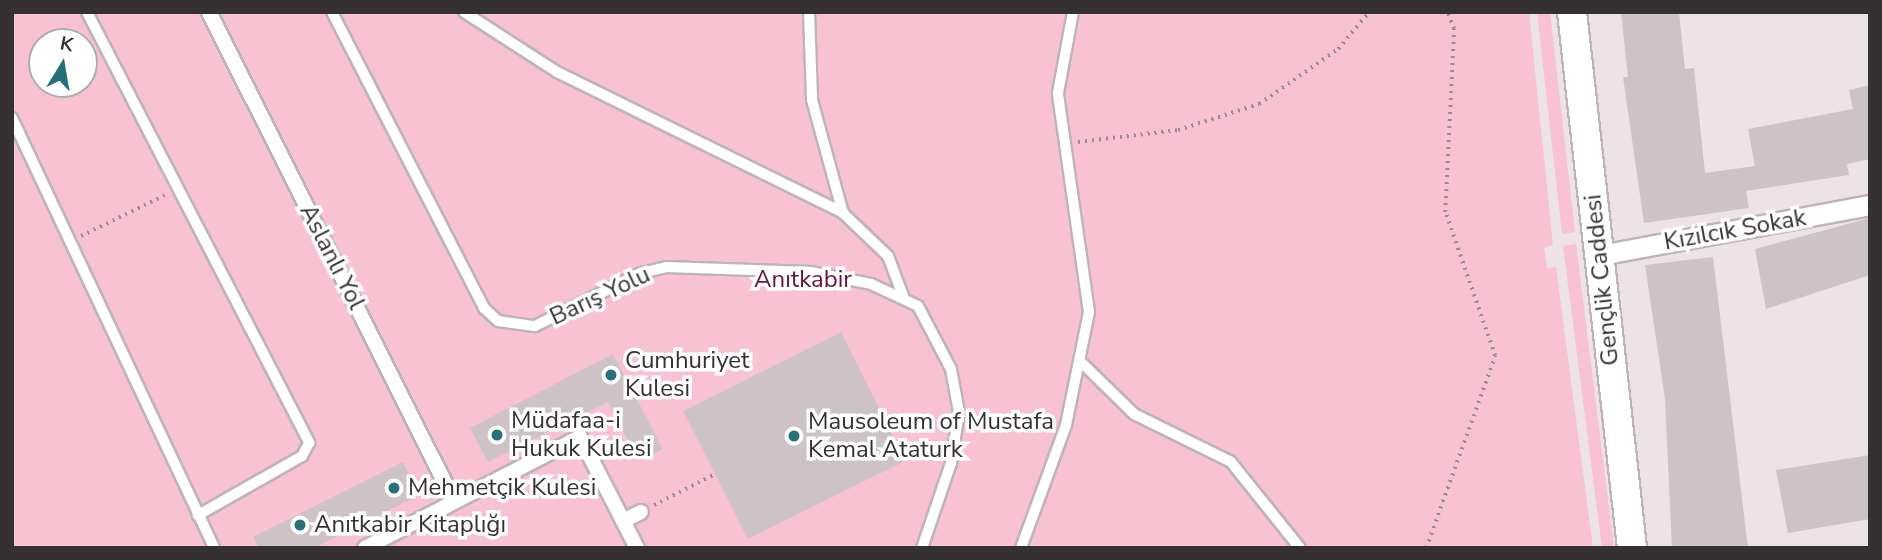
<!DOCTYPE html>
<html>
<head>
<meta charset="utf-8">
<style>
  body { margin:0 }
  #map { position:relative; width:1882px; height:560px; overflow:hidden; background:#ede2e6; font-family:"Nunito Sans",sans-serif }
  div>[style] { position:absolute }
  [style*='--x'] { left:calc(var(--x)*1px); top:calc(var(--y)*1px); width:calc(var(--w)*1px); rotate:calc(var(--a)*1deg) }
  .green>* { inset:0; background:#f8c2d3 }
  .building>* { inset:0; background:#cdc2c6 }
  .path>* { height:3.5px; margin-top:-1.75px; transform-origin:0; background:repeating-linear-gradient(90deg,#968e91 0 2px,transparent 0 7px) }
  .roads { filter:drop-shadow(2px 0 #beb4b7) drop-shadow(-2px 0 #beb4b7) drop-shadow(0 2px #beb4b7) drop-shadow(0 -2px #beb4b7) }
  .service>* { height:10px; margin:-5px; padding:0 5px; transform-origin:5px; border-radius:5px; background:#fff }
  .pedestrian>* { height:14px; margin:-7px; padding:0 7px; transform-origin:7px; border-radius:7px; background:#fff }
  .minor>* { height:19px; margin:-9.5px; padding:0 9.5px; transform-origin:9.5px; border-radius:9.5px; background:#fff }
  .secondary>* { height:28px; margin:-14px; padding:0 14px; transform-origin:14px; border-radius:14px; background:#fff }
  .dots>* { width:19px; height:19px; translate:-50% -50%; box-sizing:border-box; border:4px solid #fff; border-radius:50% }
  span { translate:-50% -50%; white-space:nowrap; text-align:center; line-height:1.15; -webkit-text-stroke:7px #fff; paint-order:stroke }
  .street-label { font-size:24px; color:#353132 }
  .park-label { font-size:24px; color:#67133b }
  .poi-label { font-size:24px; color:#353132 }
  .left { translate:0 -50%; text-align:left }
  .frame { position:absolute; inset:0; border:14px solid #353132; pointer-events:none }
  .north { position:absolute; left:28px; top:28px; width:70px; height:70px; box-sizing:border-box; background:#fff; border:2px solid #aeadad; border-radius:50%; rotate:11deg; font-size:19px; font-weight:700; line-height:28px; text-align:center; color:#353132 }
  .north::after { content:''; display:block; margin:auto; width:24px; height:32px; background:#28717a; clip-path:polygon(50% 0,100% 100%,50% 72%,0 100%) }
</style>
</head>
<body>
<div id="map">
  <div class="green">
    <div style="clip-path:polygon(evenodd,12px 12px,1529px 12px,1553px 245px,1544px 248px,1547px 268px,1556px 267px,1593px 548px,12px 548px,12px 12px,42px 42px,84px 42px,84px 84px,42px 84px,42px 42px)"></div>
    <div style="clip-path:polygon(1537px 12px,1550px 12px,1575px 232px,1562px 234px)"></div>
    <div style="clip-path:polygon(1576px 244px,1614px 548px,1602px 548px,1563px 246px)"></div>
  </div>
  <div class="building">
    <div style="clip-path:polygon(1621px 12px,1679px 12px,1685px 69px,1694px 68px,1705px 173px,1755px 166px,1748px 129px,1853px 109px,1849px 90px,1870px 85px,1870px 159px,1847px 164px,1849px 175px,1746px 191px,1749px 208px,1644px 223px,1623px 77px,1628px 77px)"></div>
    <div style="clip-path:polygon(1870px 218px,1870px 275px,1766px 309px,1755px 249px)"></div>
    <div style="clip-path:polygon(1713px 257px,1748px 548px,1672px 548px,1665px 399px,1645px 265px)"></div>
    <div style="clip-path:polygon(841px 332px,905px 461px,748px 539px,683px 411px)"></div>
    <div style="clip-path:polygon(613px 354px,663px 449px,639px 461px,608px 402px,488px 462px,470px 428px)"></div>
    <div style="clip-path:polygon(1870px 455px,1870px 519px,1788px 533px,1776px 470px)"></div>
    <div style="clip-path:polygon(403px 462px,419px 495px,314px 548px,259px 548px,253px 537px)"></div>
  </div>
  <div class="path">
    <div style="--x:1078;--y:142;--w:101;--a:-6.8"></div>
    <div style="--x:1178;--y:130;--w:85;--a:-17.8"></div>
    <div style="--x:1259;--y:104;--w:96;--a:-34.8"></div>
    <div style="--x:1338;--y:49;--w:48;--a:-50"></div>
    <div style="--x:81;--y:236;--w:93;--a:-26"></div>
    <div style="--x:654;--y:505;--w:68;--a:-26.9"></div>
    <div style="--x:1426;--y:548;--w:204;--a:-70.2"></div>
    <div style="--x:1495;--y:356;--w:152;--a:-109.1"></div>
    <div style="--x:1445;--y:212;--w:183;--a:-87.2"></div>
    <div style="--x:1454;--y:29;--w:18;--a:-112"></div>
  </div>
  <div class="roads">
    <div class="service">
      <div style="--x:87;--y:12;--w:485;--a:62.7"></div>
      <div style="--x:309;--y:443;--w:15;--a:118"></div>
      <div style="--x:302;--y:456;--w:120;--a:150.4"></div>
      <div style="--x:332;--y:12;--w:333;--a:62.8"></div>
      <div style="--x:484;--y:308;--w:19;--a:43"></div>
      <div style="--x:498;--y:321;--w:37;--a:8"></div>
      <div style="--x:535;--y:326;--w:119;--a:-26.6"></div>
      <div style="--x:641;--y:273;--w:26;--a:-13"></div>
      <div style="--x:666;--y:267;--w:145;--a:2"></div>
      <div style="--x:811;--y:272;--w:61;--a:11.3"></div>
      <div style="--x:871;--y:284;--w:52;--a:25.1"></div>
      <div style="--x:918;--y:306;--w:71;--a:62.4"></div>
      <div style="--x:951;--y:369;--w:44;--a:79.5"></div>
      <div style="--x:959;--y:412;--w:52;--a:98.9"></div>
      <div style="--x:951;--y:463;--w:90;--a:108.8"></div>
      <div style="--x:464;--y:12;--w:111;--a:32.8"></div>
      <div style="--x:557;--y:72;--w:319;--a:26.2"></div>
      <div style="--x:843;--y:213;--w:62;--a:43.7"></div>
      <div style="--x:888;--y:256;--w:43;--a:69.4"></div>
      <div style="--x:809;--y:12;--w:88;--a:88"></div>
      <div style="--x:812;--y:100;--w:117;--a:74.7"></div>
      <div style="--x:12;--y:118;--w:475;--a:64.8"></div>
      <div style="--x:1083;--y:364;--w:71;--a:44.4"></div>
      <div style="--x:1134;--y:414;--w:108;--a:26.3"></div>
      <div style="--x:1231;--y:462;--w:110;--a:51.3"></div>
      <div style="--x:1021;--y:548;--w:131;--a:-69.9"></div>
      <div style="--x:1066;--y:425;--w:115;--a:-78.5"></div>
      <div style="--x:1089;--y:312;--w:221;--a:-98.1"></div>
      <div style="--x:1058;--y:93;--w:82;--a:-79.5"></div>
    </div>
    <div class="pedestrian">
      <div style="--x:209;--y:12;--w:547;--a:63.39"></div>
      <div style="--x:623;--y:521;--w:20;--a:-27"></div>
      <div style="--x:365;--y:548;--w:242;--a:-27.3"></div>
      <div style="--x:580;--y:437;--w:125;--a:62.8"></div>
    </div>
    <div class="minor">
      <div style="--x:1600;--y:255;--w:275;--a:-10.5"></div>
    </div>
    <div class="secondary">
      <div style="--x:1572;--y:12;--w:539;--a:83.61"></div>
    </div>
  </div>
  <div class="dots">
    <div style="left:611px;top:375px;background:#28717a"></div>
    <div style="left:497px;top:435px;background:#28717a"></div>
    <div style="left:794px;top:436px;background:#28717a"></div>
    <div style="left:394px;top:488px;background:#28717a"></div>
    <div style="left:300px;top:525px;background:#28717a"></div>
  </div>
  <div class="street-label">
    <span style="left:1735px;top:230px;rotate:-10deg">Kızılcık Sokak</span>
    <span style="left:332px;top:257px;rotate:63deg">Aslanlı Yol</span>
    <span style="left:1602px;top:280px;rotate:-96deg">Gençlik Caddesi</span>
    <span style="left:600px;top:296px;rotate:-25deg">Barış Yolu</span>
  </div>
  <div class="park-label">
    <span style="left:803px;top:280px">Anıtkabir</span>
  </div>
  <div class="poi-label">
    <span class="left" style="left:625px;top:375px">Cumhuriyet<br>Kulesi</span>
    <span class="left" style="left:511px;top:435px">Müdafaa-i<br>Hukuk Kulesi</span>
    <span class="left" style="left:808px;top:436px">Mausoleum of Mustafa<br>Kemal Ataturk</span>
    <span class="left" style="left:408px;top:488px">Mehmetçik Kulesi</span>
    <span class="left" style="left:314px;top:525px">Anıtkabir Kitaplığı</span>
  </div>
  <div class="frame"></div>
  <div class="north">K</div>
</div>
</body>
</html>
